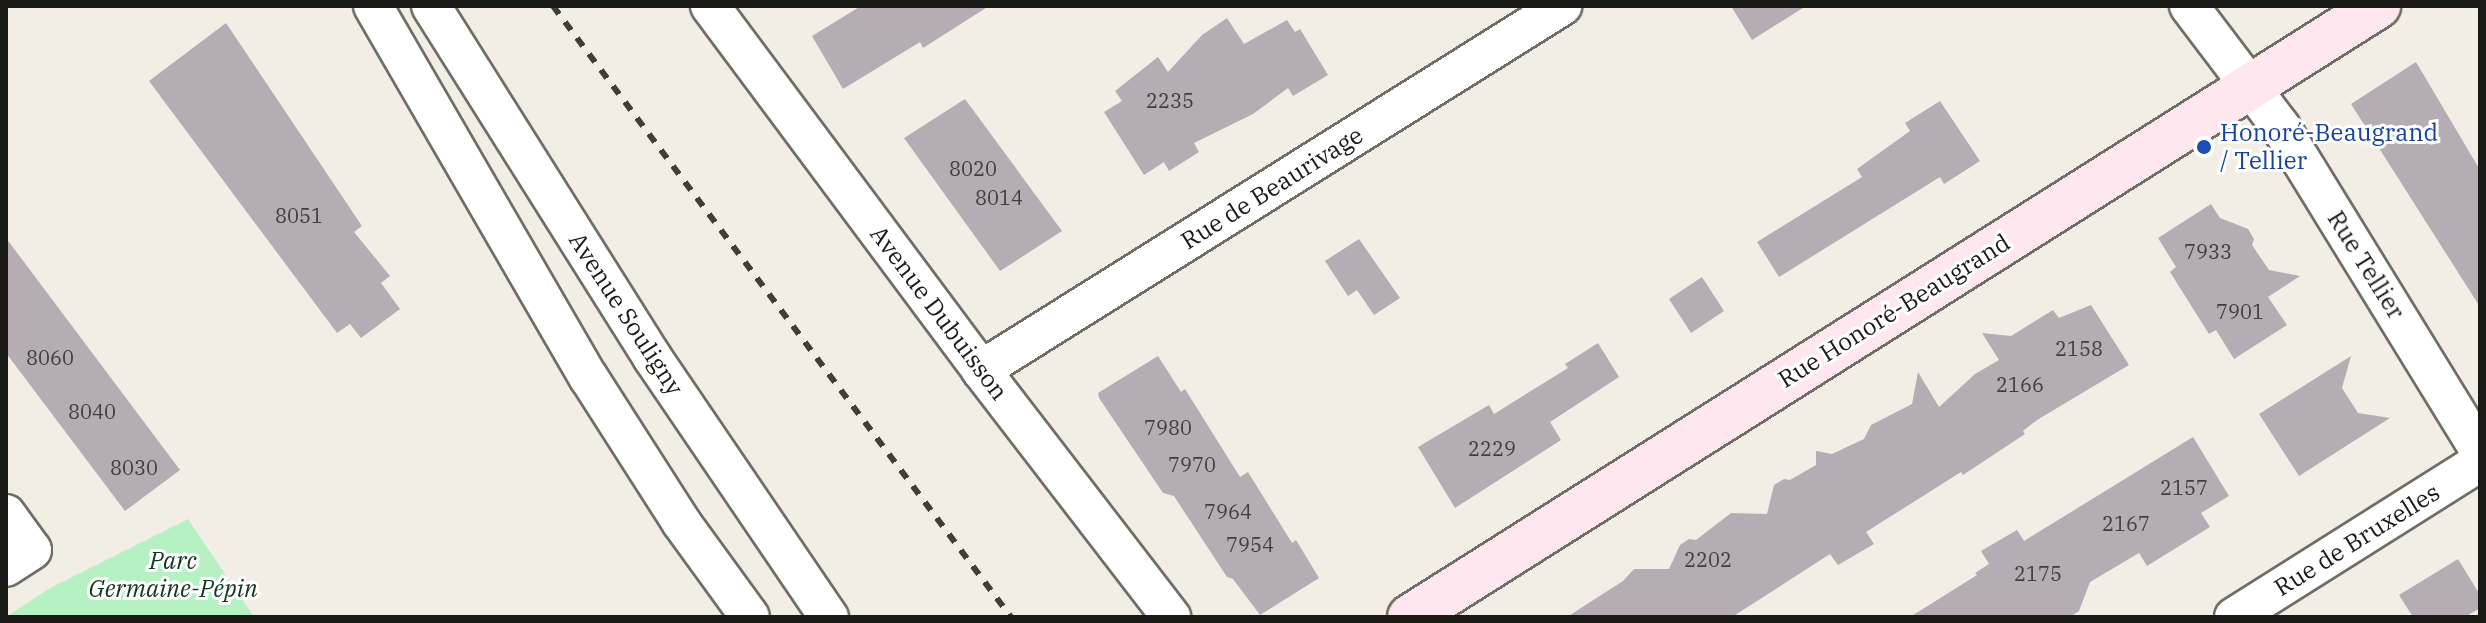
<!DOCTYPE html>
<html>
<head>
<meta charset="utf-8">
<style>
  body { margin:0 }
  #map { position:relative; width:2486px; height:623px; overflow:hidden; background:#f2eee6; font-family:"IBM Plex Serif",serif }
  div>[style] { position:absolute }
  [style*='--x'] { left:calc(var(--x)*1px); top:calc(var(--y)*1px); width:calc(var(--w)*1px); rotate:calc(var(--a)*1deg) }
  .green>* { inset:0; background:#b5f1c3 }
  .building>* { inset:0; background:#b5adb3 }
  .roads { filter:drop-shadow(2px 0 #706d66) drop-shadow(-2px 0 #706d66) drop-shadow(0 2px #706d66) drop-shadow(0 -2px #706d66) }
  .street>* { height:38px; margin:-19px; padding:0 19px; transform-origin:19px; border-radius:19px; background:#fff }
  .secondary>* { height:44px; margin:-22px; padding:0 22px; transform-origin:22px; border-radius:22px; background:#fee7ee }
  .rail>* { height:6px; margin-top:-3px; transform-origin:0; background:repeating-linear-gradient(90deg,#3f3e3a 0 10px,transparent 0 20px) }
  .dots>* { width:22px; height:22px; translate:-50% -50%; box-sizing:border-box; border:4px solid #fff; border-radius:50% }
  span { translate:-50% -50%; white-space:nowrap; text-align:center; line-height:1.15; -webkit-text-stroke:6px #fff; paint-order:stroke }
  .number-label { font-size:20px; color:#413e3d }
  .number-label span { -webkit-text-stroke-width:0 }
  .transit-label { font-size:24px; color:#164399 }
  .left { translate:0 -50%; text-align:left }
  .street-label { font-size:24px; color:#1a1916 }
  .park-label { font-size:24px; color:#14381f; font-style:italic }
  .frame { position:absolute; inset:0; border:8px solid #1a1916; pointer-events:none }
</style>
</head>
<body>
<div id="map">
  <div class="green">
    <div style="clip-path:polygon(188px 519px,254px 617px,6px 617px,50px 588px)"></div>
  </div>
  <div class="building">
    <div style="clip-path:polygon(861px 6px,989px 6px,923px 48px,920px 42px,843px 89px,812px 36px)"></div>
    <div style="clip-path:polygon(1731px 6px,1806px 6px,1752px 40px)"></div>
    <div style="clip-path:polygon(1227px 18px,1244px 44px,1287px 20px,1295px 32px,1300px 29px,1328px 75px,1293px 96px,1288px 88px,1253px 114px,1194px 143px,1199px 152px,1169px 171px,1164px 162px,1144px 175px,1104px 112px,1122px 101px,1115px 91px,1158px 57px,1168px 72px,1202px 35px)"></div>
    <div style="clip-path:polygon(226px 23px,362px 226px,354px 232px,390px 276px,381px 283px,400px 309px,361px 338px,350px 324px,337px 333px,149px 81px)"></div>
    <div style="clip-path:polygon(2416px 62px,2480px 170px,2480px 307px,2351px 104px)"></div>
    <div style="clip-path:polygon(965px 99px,1062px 231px,1000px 271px,904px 138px)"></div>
    <div style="clip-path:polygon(1940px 101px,1980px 161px,1944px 184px,1940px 177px,1779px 277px,1757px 242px,1862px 177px,1857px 169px,1910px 131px,1905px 123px)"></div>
    <div style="clip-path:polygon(2211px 204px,2220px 218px,2248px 229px,2254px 239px,2252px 245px,2269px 270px,2300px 276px,2268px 297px,2287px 325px,2234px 359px,2216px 330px,2209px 334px,2170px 272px,2176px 267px,2158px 238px)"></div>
    <div style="clip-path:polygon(6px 238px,180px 470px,125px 511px,6px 353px)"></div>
    <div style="clip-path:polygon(1359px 239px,1400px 298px,1374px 315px,1357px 290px,1348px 296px,1325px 261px)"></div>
    <div style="clip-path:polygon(1702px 277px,1724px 311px,1691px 333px,1669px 299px)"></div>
    <div style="clip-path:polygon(2091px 305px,2129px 365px,2037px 420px,2023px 431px,2025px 434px,1963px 475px,1961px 472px,1866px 532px,1874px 544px,1838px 565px,1830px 554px,1732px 617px,1567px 617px,1623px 581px,1634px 569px,1669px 569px,1680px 545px,1689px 539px,1696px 540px,1731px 513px,1767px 514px,1774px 485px,1784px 479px,1790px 480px,1816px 465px,1816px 451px,1832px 454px,1864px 439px,1871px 425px,1912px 404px,1918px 372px,1939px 407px,1975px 374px,1999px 360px,1982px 333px,2011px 336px,2053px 310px,2059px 318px)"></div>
    <div style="clip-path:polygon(1598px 343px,1619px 377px,1550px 422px,1561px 440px,1455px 508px,1418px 447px,1489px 405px,1494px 414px,1568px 368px,1565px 364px)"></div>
    <div style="clip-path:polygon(1158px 356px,1181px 392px,1185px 389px,1240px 477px,1248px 472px,1292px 543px,1296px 540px,1319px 578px,1260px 615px,1233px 579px,1227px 577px,1174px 496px,1163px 493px,1099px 398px,1098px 393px)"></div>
    <div style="clip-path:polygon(2351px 356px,2342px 388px,2358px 413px,2390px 418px,2299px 476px,2259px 414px)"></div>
    <div style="clip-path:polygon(2193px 437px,2229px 496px,2201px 513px,2210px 527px,2147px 566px,2139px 553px,2090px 582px,2079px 611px,2070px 617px,1910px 617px,1977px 575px,1975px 573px,1989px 564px,1981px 551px,2017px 530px,2024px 541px)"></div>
    <div style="clip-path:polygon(2458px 559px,2480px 595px,2480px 608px,2465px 617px,2413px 617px,2399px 595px)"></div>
  </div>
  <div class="roads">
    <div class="street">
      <div style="--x:373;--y:6;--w:430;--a:59.9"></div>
      <div style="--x:589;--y:378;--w:171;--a:57.4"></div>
      <div style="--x:681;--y:522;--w:117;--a:54"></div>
      <div style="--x:431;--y:6;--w:415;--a:57.8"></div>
      <div style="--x:652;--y:357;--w:315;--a:55.8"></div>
      <div style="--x:710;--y:6;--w:454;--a:53.3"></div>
      <div style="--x:981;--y:370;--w:312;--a:52.4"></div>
      <div style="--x:2189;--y:6;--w:151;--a:52.8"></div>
      <div style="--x:2280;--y:126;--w:382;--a:58.4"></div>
      <div style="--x:981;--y:370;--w:686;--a:-32.07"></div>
      <div style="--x:6;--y:514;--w:44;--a:54.2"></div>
      <div style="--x:32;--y:550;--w:31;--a:147"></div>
      <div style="--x:2234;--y:617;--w:291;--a:-32.2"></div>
    </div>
    <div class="secondary">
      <div style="--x:1410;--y:617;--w:1145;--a:-32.26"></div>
    </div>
  </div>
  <div class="rail">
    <div style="--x:553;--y:6;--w:764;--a:53.15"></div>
  </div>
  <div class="dots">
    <div style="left:2204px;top:147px;background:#1a4fb4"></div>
  </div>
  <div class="number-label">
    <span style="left:1170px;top:100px">2235</span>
    <span style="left:973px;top:168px">8020</span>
    <span style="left:999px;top:197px">8014</span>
    <span style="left:299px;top:215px">8051</span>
    <span style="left:2208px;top:251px">7933</span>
    <span style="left:2240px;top:311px">7901</span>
    <span style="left:2079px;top:348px">2158</span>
    <span style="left:50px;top:357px">8060</span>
    <span style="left:2020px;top:384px">2166</span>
    <span style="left:92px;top:411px">8040</span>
    <span style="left:1168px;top:427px">7980</span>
    <span style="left:1492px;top:448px">2229</span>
    <span style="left:1192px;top:464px">7970</span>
    <span style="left:134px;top:467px">8030</span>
    <span style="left:2184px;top:487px">2157</span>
    <span style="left:1228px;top:511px">7964</span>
    <span style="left:2126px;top:523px">2167</span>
    <span style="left:1250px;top:544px">7954</span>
    <span style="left:1708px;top:559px">2202</span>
    <span style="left:2038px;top:573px">2175</span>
  </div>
  <div class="transit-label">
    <span class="left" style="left:2220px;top:147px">Honoré-Beaugrand<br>/ Tellier</span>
  </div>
  <div class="street-label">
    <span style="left:1272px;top:188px;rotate:-32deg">Rue de Beaurivage</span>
    <span style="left:2366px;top:265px;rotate:58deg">Rue Tellier</span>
    <span style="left:1894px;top:311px;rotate:-32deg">Rue Honoré-Beaugrand</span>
    <span style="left:939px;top:313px;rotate:53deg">Avenue Dubuisson</span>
    <span style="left:626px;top:314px;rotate:57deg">Avenue Souligny</span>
    <span style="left:2357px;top:540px;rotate:-32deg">Rue de Bruxelles</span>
  </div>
  <div class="park-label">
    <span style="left:173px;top:575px">Parc<br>Germaine-Pépin</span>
  </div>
  <div class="frame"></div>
</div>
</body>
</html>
